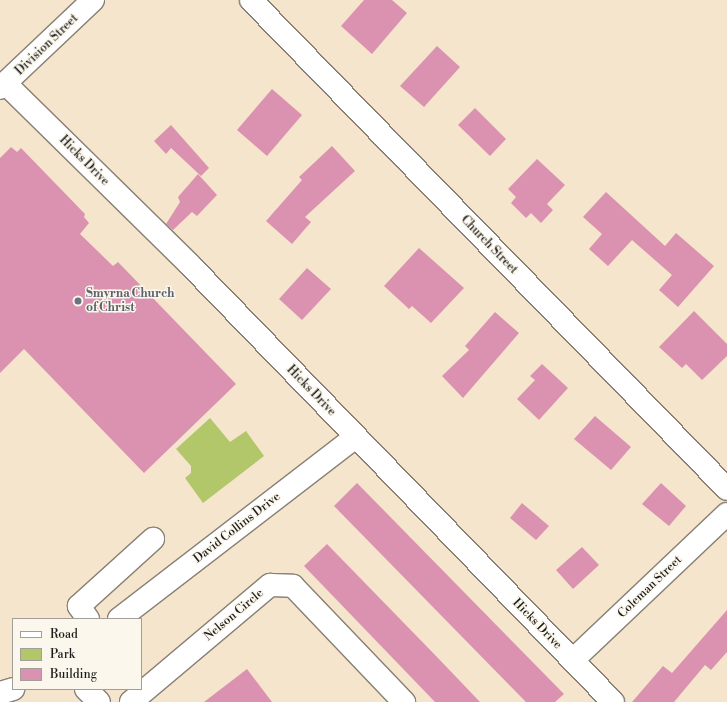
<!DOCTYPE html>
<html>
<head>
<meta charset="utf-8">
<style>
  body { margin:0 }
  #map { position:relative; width:727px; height:702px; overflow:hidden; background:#f5e5cd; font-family:"Libre Bodoni",serif }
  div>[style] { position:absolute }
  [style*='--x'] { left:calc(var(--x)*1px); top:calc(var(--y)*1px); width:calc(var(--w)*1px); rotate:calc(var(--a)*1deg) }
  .green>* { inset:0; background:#b2c66a }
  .building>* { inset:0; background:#db92b0 }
  .roads { filter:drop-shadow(1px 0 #888074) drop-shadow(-1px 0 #888074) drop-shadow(0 1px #888074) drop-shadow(0 -1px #888074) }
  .minor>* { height:22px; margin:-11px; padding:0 11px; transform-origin:11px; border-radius:11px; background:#fff }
  .dots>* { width:11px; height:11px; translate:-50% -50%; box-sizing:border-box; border:2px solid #fbf7ec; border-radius:50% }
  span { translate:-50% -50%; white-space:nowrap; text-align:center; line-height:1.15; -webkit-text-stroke:3px #fbf7ec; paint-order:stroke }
  .street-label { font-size:12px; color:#1c1c1c }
  .worship-label { font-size:12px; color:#5b616d; font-weight:700 }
  .left { translate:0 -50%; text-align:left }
  .legend { position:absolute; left:12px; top:618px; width:130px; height:72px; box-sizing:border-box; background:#fbf7ec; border:1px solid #a29f99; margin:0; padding:5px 7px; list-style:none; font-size:12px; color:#1c1c1c }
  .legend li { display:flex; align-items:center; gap:8px; height:20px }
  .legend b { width:20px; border:1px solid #a29f99 }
</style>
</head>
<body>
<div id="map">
  <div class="green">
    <div style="clip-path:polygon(210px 418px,230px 442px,246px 431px,264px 456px,203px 503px,185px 478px,191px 473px,191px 466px,176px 449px)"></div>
  </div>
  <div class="building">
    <div style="clip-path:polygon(364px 0,392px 0,407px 13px,372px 54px,341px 26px)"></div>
    <div style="clip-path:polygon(437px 46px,460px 67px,424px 107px,400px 86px)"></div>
    <div style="clip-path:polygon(272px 89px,302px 115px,267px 156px,237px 130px)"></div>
    <div style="clip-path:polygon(475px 108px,506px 139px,490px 156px,458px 125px)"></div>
    <div style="clip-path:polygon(171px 125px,209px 168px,201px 176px,171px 148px,166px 154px,154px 141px)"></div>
    <div style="clip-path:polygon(332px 146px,355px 171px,305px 217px,311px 222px,292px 244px,266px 221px,302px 180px,299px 177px)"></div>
    <div style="clip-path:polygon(11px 147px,17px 152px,21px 148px,85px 214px,84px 217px,89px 223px,80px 234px,113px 266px,118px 262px,236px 384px,144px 473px,24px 349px,0 373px,0 158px)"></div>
    <div style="clip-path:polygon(537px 159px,565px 185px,547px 204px,553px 210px,541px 223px,531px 213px,526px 218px,511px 203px,516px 197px,508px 189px)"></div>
    <div style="clip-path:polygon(198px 174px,217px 195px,197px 216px,192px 212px,173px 230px,166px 224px,180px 202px,178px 197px)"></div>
    <div style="clip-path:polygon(606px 192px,665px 246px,676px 233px,714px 266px,678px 307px,659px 290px,672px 275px,632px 240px,608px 266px,589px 249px,602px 234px,583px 217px)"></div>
    <div style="clip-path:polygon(419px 248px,464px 288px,431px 323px,412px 306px,409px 309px,384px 286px)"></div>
    <div style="clip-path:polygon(307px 268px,331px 289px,302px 320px,279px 299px)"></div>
    <div style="clip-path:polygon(694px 311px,727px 344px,727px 356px,702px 380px,686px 364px,682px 368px,659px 347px)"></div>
    <div style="clip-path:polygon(495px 312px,519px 333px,463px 398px,442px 376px,469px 350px,465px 346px)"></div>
    <div style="clip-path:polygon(542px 364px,568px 388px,539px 420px,517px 399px,535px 380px,530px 376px)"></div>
    <div style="clip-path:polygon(595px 416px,631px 447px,611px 470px,574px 439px)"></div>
    <div style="clip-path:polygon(357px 483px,564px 694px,555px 702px,526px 702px,334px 506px)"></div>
    <div style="clip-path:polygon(661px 483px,686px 506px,669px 526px,642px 504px)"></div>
    <div style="clip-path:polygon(522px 503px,549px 526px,536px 540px,510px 518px)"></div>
    <div style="clip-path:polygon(327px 544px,437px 657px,480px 702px,435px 702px,304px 566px)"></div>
    <div style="clip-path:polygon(582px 547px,599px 565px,573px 589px,556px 570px)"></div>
    <div style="clip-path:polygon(727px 610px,727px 652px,711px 670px,705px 665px,674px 702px,632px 702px,663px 666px,672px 673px)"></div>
    <div style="clip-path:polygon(247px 669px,272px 702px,204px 702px)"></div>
  </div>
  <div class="roads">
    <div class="minor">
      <div style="--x:251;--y:0;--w:682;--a:45.77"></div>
      <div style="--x:6;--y:84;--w:258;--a:44.5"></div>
      <div style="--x:190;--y:265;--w:608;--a:45.93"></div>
      <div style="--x:0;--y:88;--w:128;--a:-43.4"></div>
      <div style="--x:88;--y:619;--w:16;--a:-125"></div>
      <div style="--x:79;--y:606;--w:100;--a:-42.2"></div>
      <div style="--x:119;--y:619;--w:298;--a:-37.6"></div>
      <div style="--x:573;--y:660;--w:212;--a:-43.5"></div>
      <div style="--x:86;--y:689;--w:18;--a:45"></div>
      <div style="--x:0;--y:693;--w:14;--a:-17"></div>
      <div style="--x:131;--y:702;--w:182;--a:-40.1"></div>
      <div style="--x:270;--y:585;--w:23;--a:2"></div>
      <div style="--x:293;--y:586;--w:161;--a:46.3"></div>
    </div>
  </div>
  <div class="dots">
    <div style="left:78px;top:301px;background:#6b7280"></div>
  </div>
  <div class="street-label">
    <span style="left:47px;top:45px;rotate:-44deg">Division Street</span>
    <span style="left:84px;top:161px;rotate:45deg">Hicks Drive</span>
    <span style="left:489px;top:245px;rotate:46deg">Church Street</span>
    <span style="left:311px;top:391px;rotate:46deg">Hicks Drive</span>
    <span style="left:237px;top:528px;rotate:-38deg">David Collins Drive</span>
    <span style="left:650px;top:587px;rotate:-44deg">Coleman Street</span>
    <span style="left:234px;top:615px;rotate:-40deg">Nelson Circle</span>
    <span style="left:537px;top:624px;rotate:46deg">Hicks Drive</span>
  </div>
  <div class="worship-label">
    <span class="left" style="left:86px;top:301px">Smyrna Church<br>of Christ</span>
  </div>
  <ul class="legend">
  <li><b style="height:5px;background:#fff"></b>Road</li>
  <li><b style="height:11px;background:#b2c66a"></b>Park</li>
  <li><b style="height:11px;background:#db92b0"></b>Building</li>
  </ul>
</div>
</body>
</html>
